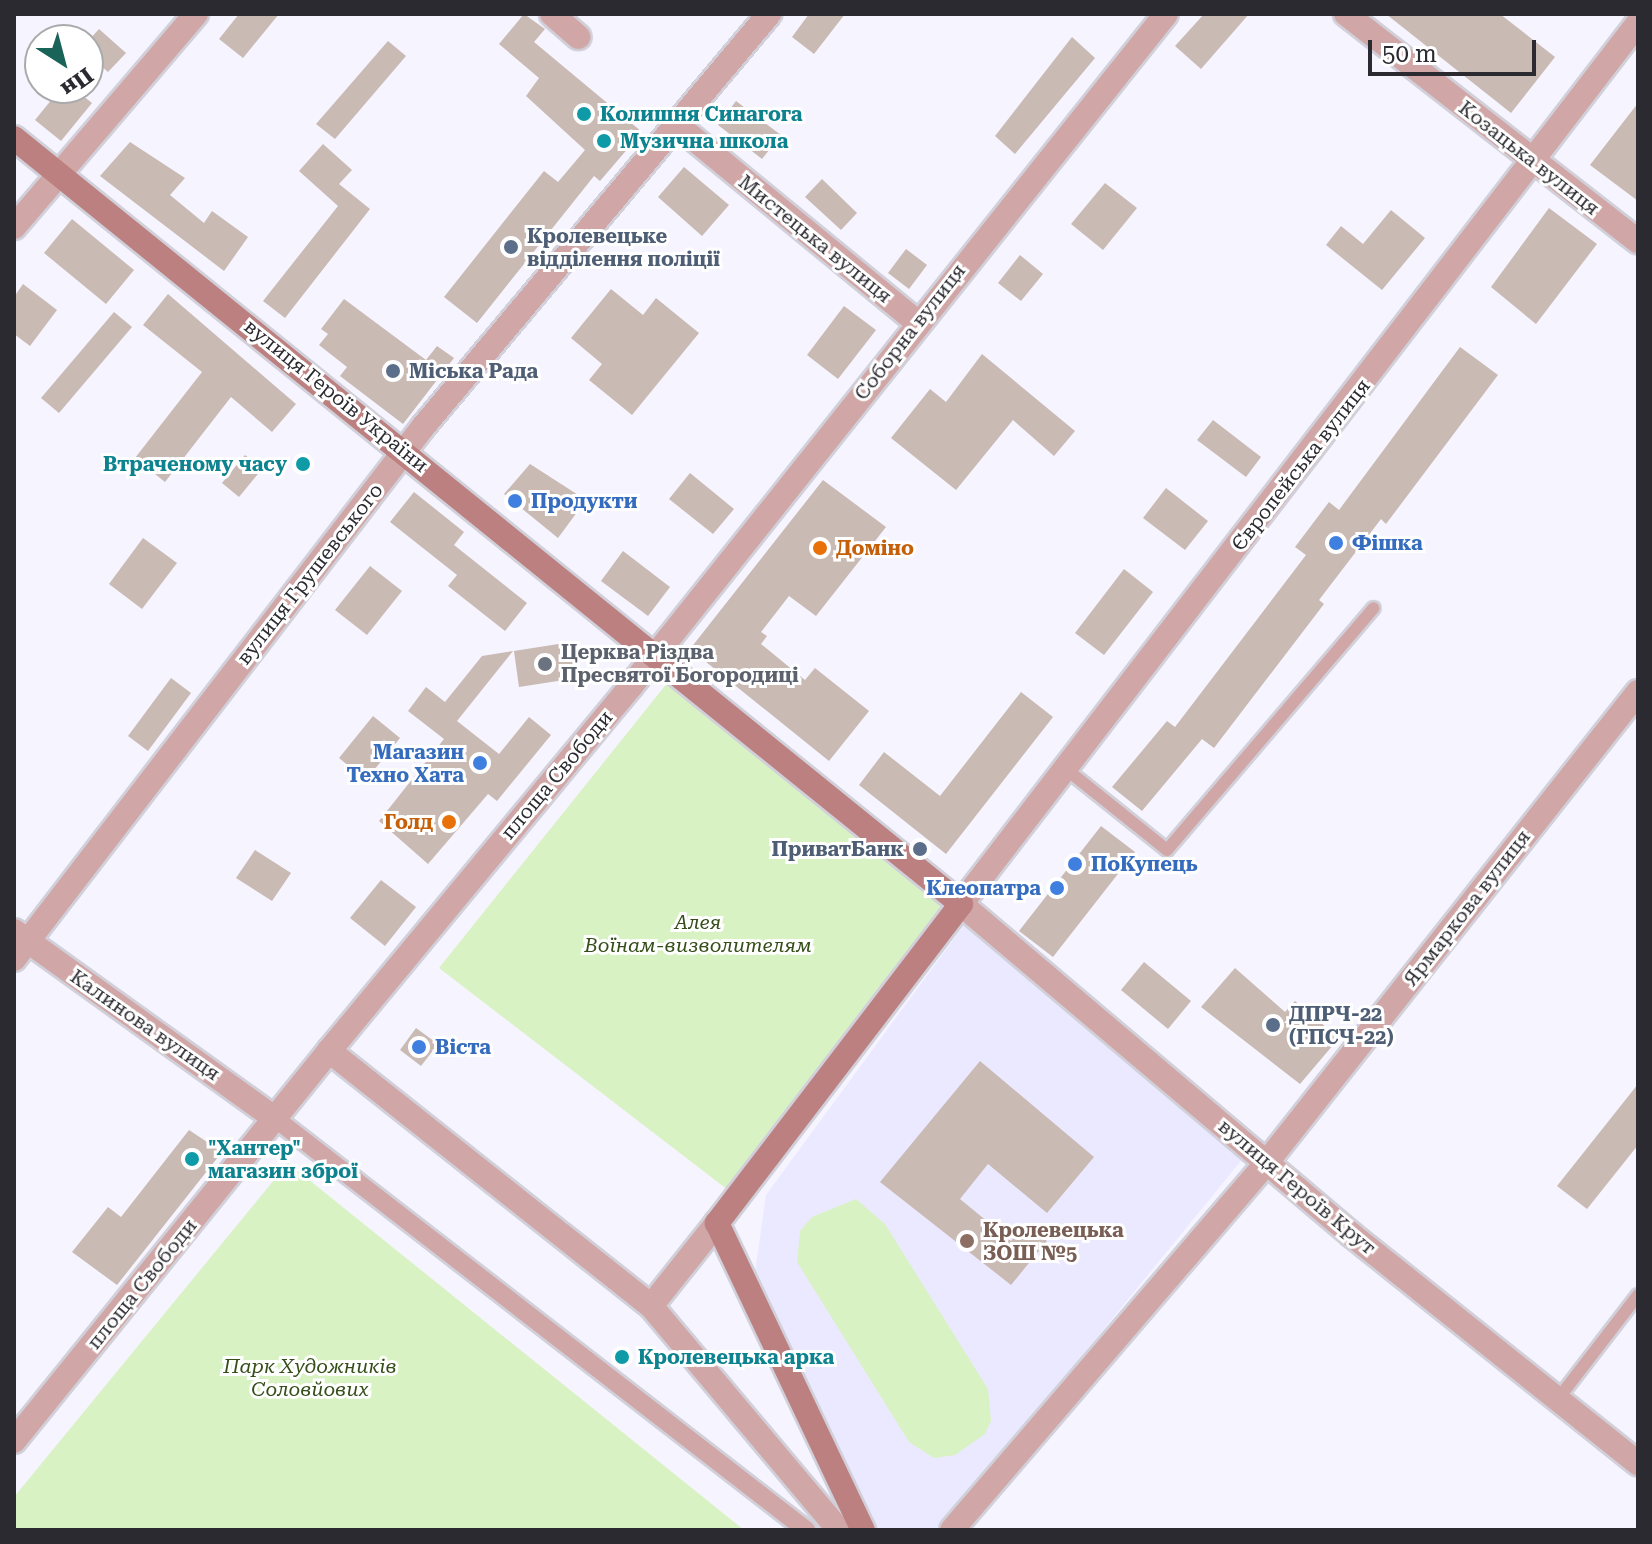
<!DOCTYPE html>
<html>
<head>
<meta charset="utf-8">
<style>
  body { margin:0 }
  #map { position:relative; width:1652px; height:1544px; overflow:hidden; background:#f5f4ff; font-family:"Roboto Serif",serif }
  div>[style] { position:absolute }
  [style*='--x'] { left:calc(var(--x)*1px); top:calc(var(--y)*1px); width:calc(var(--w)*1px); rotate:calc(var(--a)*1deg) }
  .built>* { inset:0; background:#ebe9ff }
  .green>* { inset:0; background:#d9f2c3 }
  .building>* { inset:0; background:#c9bab4 }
  .roads { filter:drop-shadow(2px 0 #d1d0da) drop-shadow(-2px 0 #d1d0da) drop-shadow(0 2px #d1d0da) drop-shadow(0 -2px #d1d0da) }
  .service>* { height:12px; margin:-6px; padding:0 6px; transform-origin:6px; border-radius:6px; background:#d0a7a6 }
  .pedestrian>* { height:18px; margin:-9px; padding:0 9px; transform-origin:9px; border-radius:9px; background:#d0a7a6 }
  .minor>* { height:24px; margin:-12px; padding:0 12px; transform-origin:12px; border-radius:12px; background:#d0a7a6 }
  .tertiary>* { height:24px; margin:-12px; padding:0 12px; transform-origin:12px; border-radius:12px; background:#d0a7a6 }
  .secondary>* { height:24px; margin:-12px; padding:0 12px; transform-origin:12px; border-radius:12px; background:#bb807f }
  .dots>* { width:22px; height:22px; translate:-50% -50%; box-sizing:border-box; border:4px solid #fff; border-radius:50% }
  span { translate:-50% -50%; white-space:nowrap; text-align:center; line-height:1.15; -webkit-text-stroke:6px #fff; paint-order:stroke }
  .culture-label { font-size:20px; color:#0d838f; font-weight:700 }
  .left { translate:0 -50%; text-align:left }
  .right { translate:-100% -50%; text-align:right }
  .street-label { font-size:20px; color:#2b2a30 }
  .service-label { font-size:20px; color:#4e5e75; font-weight:700 }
  .shop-label { font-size:20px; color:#366cbe; font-weight:700 }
  .food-label { font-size:20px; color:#c56008; font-weight:700 }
  .worship-label { font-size:20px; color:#5b616d; font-weight:700 }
  .park-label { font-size:20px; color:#364e1a; font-style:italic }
  .education-label { font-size:20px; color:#785e54; font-weight:700 }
  .frame { position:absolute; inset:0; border:16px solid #2b2a30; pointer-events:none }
  .north { position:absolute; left:24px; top:24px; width:80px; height:80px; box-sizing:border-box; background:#fff; border:2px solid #aaaaac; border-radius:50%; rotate:144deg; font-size:22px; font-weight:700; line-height:32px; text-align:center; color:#2b2a30 }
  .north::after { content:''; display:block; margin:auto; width:28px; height:36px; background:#1a6358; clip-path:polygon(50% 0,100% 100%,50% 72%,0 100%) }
  .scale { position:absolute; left:1368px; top:40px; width:168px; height:36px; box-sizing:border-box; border:4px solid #2b2a30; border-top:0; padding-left:10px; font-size:24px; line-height:28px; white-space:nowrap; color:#2b2a30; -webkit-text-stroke:6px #fff; paint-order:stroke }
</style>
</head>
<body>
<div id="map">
  <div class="built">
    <div style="clip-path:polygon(964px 925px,1244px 1157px,940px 1530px,876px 1530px,753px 1287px,766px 1195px)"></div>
  </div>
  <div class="green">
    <div style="clip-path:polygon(672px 677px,951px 905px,728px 1190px,439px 968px)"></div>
    <div style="clip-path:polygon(288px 1163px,744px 1530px,14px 1530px,14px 1497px)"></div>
    <div style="clip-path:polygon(856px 1199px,885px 1224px,988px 1389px,991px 1421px,985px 1434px,955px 1455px,934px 1458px,909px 1442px,797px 1262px,800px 1231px,812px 1217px)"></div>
  </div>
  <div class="building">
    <div style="clip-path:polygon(239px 14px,279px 14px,243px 58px,219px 39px)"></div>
    <div style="clip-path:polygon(524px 14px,545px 29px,534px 42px,642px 132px,600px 181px,594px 176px,477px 323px,444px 297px,544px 171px,558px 182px,585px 150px,526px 96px,539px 78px,499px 44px)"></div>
    <div style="clip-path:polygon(809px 14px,845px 14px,814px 54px,792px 37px)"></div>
    <div style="clip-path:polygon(1204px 14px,1249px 14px,1201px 69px,1175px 46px)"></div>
    <div style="clip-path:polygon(1386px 14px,1500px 14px,1555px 57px,1511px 113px)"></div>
    <div style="clip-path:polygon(99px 29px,126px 53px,108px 72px,88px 54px,88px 41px)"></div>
    <div style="clip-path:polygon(1072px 37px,1095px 58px,1015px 154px,995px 136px)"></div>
    <div style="clip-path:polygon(388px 41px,406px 56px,335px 139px,316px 124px)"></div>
    <div style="clip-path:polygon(61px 88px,73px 88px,92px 103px,61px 141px,35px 120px)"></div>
    <div style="clip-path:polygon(736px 101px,781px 135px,762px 159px,718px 125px)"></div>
    <div style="clip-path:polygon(1638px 103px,1638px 201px,1590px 165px)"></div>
    <div style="clip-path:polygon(130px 142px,185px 178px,170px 195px,204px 223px,212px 211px,248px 237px,224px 271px,100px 176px)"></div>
    <div style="clip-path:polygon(323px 144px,352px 170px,339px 184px,370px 209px,285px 318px,263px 301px,338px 206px,299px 171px)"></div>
    <div style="clip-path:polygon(684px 167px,729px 205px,702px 236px,658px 197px)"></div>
    <div style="clip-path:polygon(822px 179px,857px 213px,841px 230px,805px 197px)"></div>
    <div style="clip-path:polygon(1105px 183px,1137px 208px,1103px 250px,1071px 224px)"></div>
    <div style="clip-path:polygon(1549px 208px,1597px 244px,1536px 324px,1491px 287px)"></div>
    <div style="clip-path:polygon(1391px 210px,1425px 238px,1382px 290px,1326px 245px,1341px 226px,1363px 244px)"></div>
    <div style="clip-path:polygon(72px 219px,134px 270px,106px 304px,44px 253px)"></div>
    <div style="clip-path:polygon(906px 249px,927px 265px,909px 289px,888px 273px)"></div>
    <div style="clip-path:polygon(1020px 255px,1043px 274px,1021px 301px,998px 283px)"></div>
    <div style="clip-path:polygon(23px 284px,57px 310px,30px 346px,14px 334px,14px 297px)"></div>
    <div style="clip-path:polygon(611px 289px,643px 315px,656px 298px,699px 333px,632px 415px,589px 380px,602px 364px,571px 338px)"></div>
    <div style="clip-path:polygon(168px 294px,296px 404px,272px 432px,231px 397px,165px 482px,135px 458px,202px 372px,143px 325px)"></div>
    <div style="clip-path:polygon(344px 299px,426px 360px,437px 346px,454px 358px,403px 424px,340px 376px,347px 367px,319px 345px,328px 334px,321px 329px)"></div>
    <div style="clip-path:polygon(844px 306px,876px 330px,838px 379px,807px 355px)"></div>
    <div style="clip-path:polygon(114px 312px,132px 327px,59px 413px,41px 398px)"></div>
    <div style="clip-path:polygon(1460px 347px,1498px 375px,1386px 524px,1381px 519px,1319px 600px,1324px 604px,1214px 748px,1202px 739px,1142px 811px,1112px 787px,1167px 721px,1175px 727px,1306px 555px,1295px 547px,1329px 502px,1339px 510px)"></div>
    <div style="clip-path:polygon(982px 354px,1075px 431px,1054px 456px,1013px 420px,956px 490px,891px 438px,930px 389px,946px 402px)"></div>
    <div style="clip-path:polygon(1213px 420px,1261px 457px,1246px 477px,1197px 440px)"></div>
    <div style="clip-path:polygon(245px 455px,262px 469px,239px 497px,222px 483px)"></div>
    <div style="clip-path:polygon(530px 464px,586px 500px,558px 538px,504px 494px)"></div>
    <div style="clip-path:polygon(690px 473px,734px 509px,713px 534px,669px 499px)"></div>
    <div style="clip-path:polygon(823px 480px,886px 527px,816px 616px,789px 596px,761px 632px,767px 636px,761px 644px,805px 680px,815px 668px,869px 711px,829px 761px,690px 649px)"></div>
    <div style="clip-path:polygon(1166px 488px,1208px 521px,1185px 550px,1143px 518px)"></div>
    <div style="clip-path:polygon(414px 492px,464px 532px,454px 545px,527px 603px,505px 631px,448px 586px,457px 575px,390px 522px)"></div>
    <div style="clip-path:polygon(143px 538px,177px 563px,142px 609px,109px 584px)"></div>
    <div style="clip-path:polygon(623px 551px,670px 587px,648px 616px,601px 581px)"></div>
    <div style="clip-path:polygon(370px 566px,402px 591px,367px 635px,335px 610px)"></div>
    <div style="clip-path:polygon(1124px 569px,1153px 592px,1104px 655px,1075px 633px)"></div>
    <div style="clip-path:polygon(571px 642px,577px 678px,519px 687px,514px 651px)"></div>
    <div style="clip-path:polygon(513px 651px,457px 721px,499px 754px,529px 717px,551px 735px,497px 801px,488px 794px,428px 864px,379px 821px,444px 739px,408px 711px,426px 687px,445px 702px,482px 656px)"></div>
    <div style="clip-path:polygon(171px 678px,191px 693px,148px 751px,128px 736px)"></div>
    <div style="clip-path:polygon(1021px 692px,1053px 717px,946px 854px,859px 785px,884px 752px,940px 796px)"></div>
    <div style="clip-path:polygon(373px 716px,400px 738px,366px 780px,339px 758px)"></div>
    <div style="clip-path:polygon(1101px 826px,1135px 852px,1053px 957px,1019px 931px)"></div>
    <div style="clip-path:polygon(255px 850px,291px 873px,272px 901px,236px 878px)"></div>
    <div style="clip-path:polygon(381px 880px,416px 907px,385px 946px,350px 918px)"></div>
    <div style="clip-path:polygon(1144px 962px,1191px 1001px,1168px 1029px,1121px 990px)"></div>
    <div style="clip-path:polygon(1235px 968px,1285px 1012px,1295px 1001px,1339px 1038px,1300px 1084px,1201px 1007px)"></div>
    <div style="clip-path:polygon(416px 1028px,438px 1044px,421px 1066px,400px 1050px)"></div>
    <div style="clip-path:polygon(980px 1061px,1094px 1157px,1047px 1213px,988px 1164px,960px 1199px,1011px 1241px,1026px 1224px,1047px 1241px,1011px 1285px,880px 1182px)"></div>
    <div style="clip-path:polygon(1638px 1084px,1638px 1145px,1587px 1209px,1557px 1186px)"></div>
    <div style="clip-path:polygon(189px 1130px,222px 1152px,117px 1285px,72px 1252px,108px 1207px,121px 1217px)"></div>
  </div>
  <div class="roads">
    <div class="service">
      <div style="--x:1066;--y:769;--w:129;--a:38.7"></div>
      <div style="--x:1167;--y:850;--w:318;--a:-49.5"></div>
      <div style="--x:1558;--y:1399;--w:131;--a:-52.4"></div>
    </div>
    <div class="pedestrian">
      <div style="--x:276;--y:1119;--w:671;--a:37.79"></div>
    </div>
    <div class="minor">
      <div style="--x:552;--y:14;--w:35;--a:41"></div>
      <div style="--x:1346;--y:14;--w:370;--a:37.9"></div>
      <div style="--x:677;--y:125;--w:310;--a:39.4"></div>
      <div style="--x:14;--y:227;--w:280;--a:-49.5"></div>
      <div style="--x:961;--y:904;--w:512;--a:40.25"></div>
      <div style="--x:1352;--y:1235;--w:366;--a:38.6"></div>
      <div style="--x:14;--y:931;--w:322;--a:35.7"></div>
      <div style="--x:14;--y:959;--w:671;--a:-52.45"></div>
      <div style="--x:423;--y:427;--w:539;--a:-50.04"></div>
      <div style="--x:14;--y:1441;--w:501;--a:-51.07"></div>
      <div style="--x:952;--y:1530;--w:484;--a:-49.4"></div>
      <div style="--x:1267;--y:1162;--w:599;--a:-51.71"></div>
    </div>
    <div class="tertiary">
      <div style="--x:961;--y:904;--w:1111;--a:-52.46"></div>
      <div style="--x:717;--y:1223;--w:106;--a:128.5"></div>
      <div style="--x:651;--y:1306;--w:411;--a:-141.6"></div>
      <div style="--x:329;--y:1051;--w:474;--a:-50.4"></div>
      <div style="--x:631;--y:686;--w:859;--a:-51.48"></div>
      <div style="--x:651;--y:1306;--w:292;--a:50"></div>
    </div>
    <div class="secondary">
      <div style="--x:14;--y:138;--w:1218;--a:38.97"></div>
      <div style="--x:961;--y:904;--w:402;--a:127.4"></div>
      <div style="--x:717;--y:1223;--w:340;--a:64.6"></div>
    </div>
  </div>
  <div class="dots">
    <div style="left:584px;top:114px;background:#0f9aa8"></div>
    <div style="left:604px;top:141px;background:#0f9aa8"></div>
    <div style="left:511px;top:247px;background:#5c6f8a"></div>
    <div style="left:393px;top:371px;background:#5c6f8a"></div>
    <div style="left:303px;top:464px;background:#0f9aa8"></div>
    <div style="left:515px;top:501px;background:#3f7fe0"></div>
    <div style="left:1336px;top:543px;background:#3f7fe0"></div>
    <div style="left:820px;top:548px;background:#e8710a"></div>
    <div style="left:545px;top:664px;background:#6b7280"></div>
    <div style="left:480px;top:763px;background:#3f7fe0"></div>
    <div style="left:449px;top:822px;background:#e8710a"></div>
    <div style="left:920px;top:849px;background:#5c6f8a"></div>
    <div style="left:1075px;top:864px;background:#3f7fe0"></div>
    <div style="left:1057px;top:888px;background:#3f7fe0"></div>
    <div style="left:1273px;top:1025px;background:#5c6f8a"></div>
    <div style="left:419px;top:1047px;background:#3f7fe0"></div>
    <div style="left:192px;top:1159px;background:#0f9aa8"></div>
    <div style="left:967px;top:1241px;background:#8d6e63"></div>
    <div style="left:622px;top:1357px;background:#0f9aa8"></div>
  </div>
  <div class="culture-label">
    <span class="left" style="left:600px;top:114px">Колишня Синагога</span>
    <span class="left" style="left:620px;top:141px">Музична школа</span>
    <span class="right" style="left:287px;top:464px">Втраченому часу</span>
    <span class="left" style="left:208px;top:1160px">"Хантер"<br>магазин зброї</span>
    <span class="left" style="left:638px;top:1357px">Кролевецька арка</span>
  </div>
  <div class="street-label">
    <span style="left:1529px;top:158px;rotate:38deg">Козацька вулиця</span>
    <span style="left:815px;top:239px;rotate:39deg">Мистецька вулиця</span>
    <span style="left:910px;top:332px;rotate:-52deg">Соборна вулиця</span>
    <span style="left:336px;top:396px;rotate:39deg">вулиця Героїв України</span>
    <span style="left:1301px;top:465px;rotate:-52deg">Європейська вулиця</span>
    <span style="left:310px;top:574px;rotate:-52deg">вулиця Грушевського</span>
    <span style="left:557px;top:775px;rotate:-50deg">площа Свободи</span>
    <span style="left:1467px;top:908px;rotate:-52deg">Ярмаркова вулиця</span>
    <span style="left:145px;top:1025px;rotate:35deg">Калинова вулиця</span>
    <span style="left:1297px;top:1187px;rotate:40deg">вулиця Героїв Крут</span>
    <span style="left:142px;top:1284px;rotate:-51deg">площа Свободи</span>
  </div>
  <div class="service-label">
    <span class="left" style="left:527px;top:248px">Кролевецьке<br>відділення поліції</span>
    <span class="left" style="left:409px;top:371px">Міська Рада</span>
    <span class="right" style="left:904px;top:849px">ПриватБанк</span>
    <span class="left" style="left:1289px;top:1026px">ДПРЧ-22<br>(ГПСЧ-22)</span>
  </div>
  <div class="shop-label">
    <span class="left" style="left:531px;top:501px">Продукти</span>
    <span class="left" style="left:1352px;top:543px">Фішка</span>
    <span class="right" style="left:464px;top:764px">Магазин<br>Техно Хата</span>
    <span class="left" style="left:1091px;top:864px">ПоКупець</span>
    <span class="right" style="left:1041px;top:888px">Клеопатра</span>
    <span class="left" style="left:435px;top:1047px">Віста</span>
  </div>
  <div class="food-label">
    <span class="left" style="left:836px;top:548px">Доміно</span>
    <span class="right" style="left:433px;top:822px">Голд</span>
  </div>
  <div class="worship-label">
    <span class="left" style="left:561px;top:664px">Церква Різдва<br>Пресвятої Богородиці</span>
  </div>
  <div class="park-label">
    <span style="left:698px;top:934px">Алея<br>Воїнам-визволителям</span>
    <span style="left:310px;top:1378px">Парк Художників<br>Соловйових</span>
  </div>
  <div class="education-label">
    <span class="left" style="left:983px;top:1242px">Кролевецька<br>ЗОШ №5</span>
  </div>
  <div class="frame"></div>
  <div class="north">Пн</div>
  <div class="scale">50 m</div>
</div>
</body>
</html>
